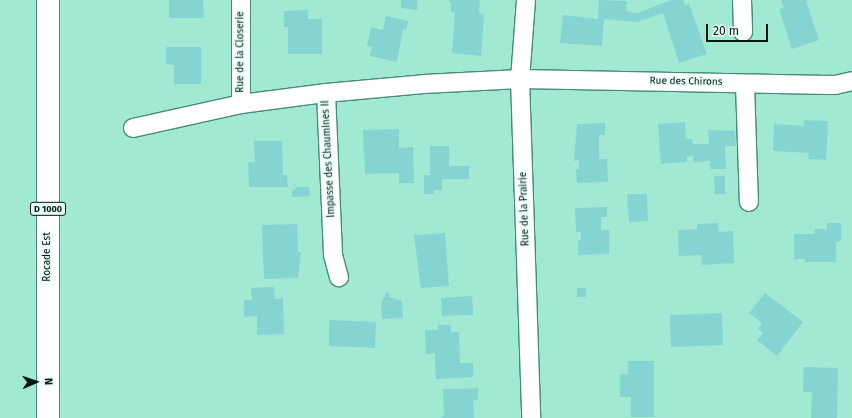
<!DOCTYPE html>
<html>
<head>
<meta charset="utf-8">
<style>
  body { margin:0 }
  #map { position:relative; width:852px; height:418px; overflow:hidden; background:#a2e9d4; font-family:"Fira Sans",sans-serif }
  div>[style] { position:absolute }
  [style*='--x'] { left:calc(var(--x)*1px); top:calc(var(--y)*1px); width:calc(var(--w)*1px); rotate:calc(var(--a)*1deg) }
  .building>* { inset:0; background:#86d4d2 }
  .roads { filter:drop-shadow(1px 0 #458b78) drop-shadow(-1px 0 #458b78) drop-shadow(0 1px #458b78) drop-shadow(0 -1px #458b78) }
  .minor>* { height:18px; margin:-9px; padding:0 9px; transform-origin:9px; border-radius:9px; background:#fff }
  .primary>* { height:22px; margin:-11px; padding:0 11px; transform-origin:11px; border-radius:11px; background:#fff }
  span { translate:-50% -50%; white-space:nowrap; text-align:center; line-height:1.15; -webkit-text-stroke:3.5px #eafff8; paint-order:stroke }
  .shield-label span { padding:1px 3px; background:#eafff8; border:1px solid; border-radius:3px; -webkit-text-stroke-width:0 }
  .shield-label { font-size:9px; color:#00160f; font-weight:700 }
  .street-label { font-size:10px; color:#00160f }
  .north { position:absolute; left:16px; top:362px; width:40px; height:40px; -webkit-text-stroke:3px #eafff8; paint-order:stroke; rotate:88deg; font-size:11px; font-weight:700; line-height:16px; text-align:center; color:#00160f }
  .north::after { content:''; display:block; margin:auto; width:14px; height:18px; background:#00160f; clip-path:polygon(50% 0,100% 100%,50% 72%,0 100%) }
  .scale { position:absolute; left:706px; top:24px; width:62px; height:18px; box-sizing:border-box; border:2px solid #00160f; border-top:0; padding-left:5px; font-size:12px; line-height:14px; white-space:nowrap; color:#00160f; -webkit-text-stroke:3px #eafff8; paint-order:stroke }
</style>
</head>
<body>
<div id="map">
  <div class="building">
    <div style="clip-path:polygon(169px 0,203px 0,204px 18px,169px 18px)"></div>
    <div style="clip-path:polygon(401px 0,417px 0,417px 10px,401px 8px)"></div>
    <div style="clip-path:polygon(448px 0,480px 0,479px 13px,484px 14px,481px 56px,452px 53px,455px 13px,451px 12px,451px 3px)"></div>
    <div style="clip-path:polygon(599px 0,627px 1px,626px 11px,638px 13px,671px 0,683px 0,685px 5px,689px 4px,707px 54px,679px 63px,663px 13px,637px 22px,604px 19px,602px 46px,560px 43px,563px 15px,598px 19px)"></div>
    <div style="clip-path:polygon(781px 0,809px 0,806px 1px,819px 40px,792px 49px,779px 9px,784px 8px)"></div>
    <div style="clip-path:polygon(308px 10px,308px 19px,322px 19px,322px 54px,288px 54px,288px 27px,284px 27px,284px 11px)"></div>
    <div style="clip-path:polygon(386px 16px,408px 21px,406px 30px,403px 29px,397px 62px,370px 56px,372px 47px,367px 46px,371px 27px,383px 30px)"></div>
    <div style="clip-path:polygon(166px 47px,201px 47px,201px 84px,174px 84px,174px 65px,166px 64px)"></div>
    <div style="clip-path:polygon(804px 120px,828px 121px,826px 160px,808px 159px,809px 153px,773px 151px,774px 124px,804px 126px)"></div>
    <div style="clip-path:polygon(685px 122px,686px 139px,692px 139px,693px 144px,709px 144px,708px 130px,735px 131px,736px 146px,725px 146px,726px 169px,710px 169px,710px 161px,693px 162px,693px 156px,687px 157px,687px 162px,661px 164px,658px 124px)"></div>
    <div style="clip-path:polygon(605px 123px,605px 135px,599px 135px,599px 159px,607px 159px,608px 182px,577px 183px,576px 169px,579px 169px,579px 160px,574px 161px,577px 124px)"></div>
    <div style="clip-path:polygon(399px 129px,399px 148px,413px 147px,414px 183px,399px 183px,399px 173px,365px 174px,363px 130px)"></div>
    <div style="clip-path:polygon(254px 141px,282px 141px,283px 175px,287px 175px,288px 187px,249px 187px,248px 162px,255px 162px)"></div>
    <div style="clip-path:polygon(430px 146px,449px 146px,449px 166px,469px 166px,469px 179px,442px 179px,442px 190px,434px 190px,434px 194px,424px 194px,424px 175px,430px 175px)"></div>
    <div style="clip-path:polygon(714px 176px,725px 176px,725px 194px,715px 194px)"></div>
    <div style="clip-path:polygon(297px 187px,309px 187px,310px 196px,292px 197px,292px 191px)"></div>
    <div style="clip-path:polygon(627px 194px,647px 194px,648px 221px,629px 222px)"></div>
    <div style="clip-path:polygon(607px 207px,607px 217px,601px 217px,601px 230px,609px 230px,609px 254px,578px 255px,578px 240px,581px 240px,581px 232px,576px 232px,575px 208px)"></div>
    <div style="clip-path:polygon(718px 223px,719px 232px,733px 231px,734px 263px,702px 265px,701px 255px,679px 256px,678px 230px,697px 229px,697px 224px)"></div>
    <div style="clip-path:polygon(827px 223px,841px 223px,841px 241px,836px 242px,836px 262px,805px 262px,805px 259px,794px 259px,794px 234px,815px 234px,814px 229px,827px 229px)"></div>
    <div style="clip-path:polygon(297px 224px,298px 252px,301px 252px,298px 278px,264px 279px,262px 225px)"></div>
    <div style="clip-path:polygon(445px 233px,449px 286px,421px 288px,414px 235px)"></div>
    <div style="clip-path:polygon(274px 287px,275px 299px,283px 298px,284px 334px,257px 335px,257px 316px,244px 317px,244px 300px,252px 300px,251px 288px)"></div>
    <div style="clip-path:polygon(577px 288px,586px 288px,586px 297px,577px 297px)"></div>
    <div style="clip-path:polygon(387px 291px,390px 297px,402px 301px,403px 318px,382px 319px,381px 304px)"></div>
    <div style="clip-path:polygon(765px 293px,803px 322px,777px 356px,757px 340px,763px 333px,758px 329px,762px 323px,749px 313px)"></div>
    <div style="clip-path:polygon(472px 296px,473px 315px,442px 316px,441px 298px)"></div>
    <div style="clip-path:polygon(722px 313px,723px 345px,671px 347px,670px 315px)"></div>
    <div style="clip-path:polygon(329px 320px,376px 322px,375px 348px,329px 346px)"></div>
    <div style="clip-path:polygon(438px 325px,451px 325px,451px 332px,459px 332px,460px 363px,473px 363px,473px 377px,436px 379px,435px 353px,426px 354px,425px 330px,438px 330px)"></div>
    <div style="clip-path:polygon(628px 361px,654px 361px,654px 417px,631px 417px,631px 397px,620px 397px,620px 374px,628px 374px)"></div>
    <div style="clip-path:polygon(804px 367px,838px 368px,837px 418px,811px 418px,812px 392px,803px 392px)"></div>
    <div style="clip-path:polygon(478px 388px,478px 400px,473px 400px,474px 418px,440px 418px,444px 416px,443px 389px)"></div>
  </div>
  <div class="roads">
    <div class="minor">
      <div style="--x:526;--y:0;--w:79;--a:94.3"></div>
      <div style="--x:520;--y:79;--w:339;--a:88.1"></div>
      <div style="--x:742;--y:0;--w:32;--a:88"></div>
      <div style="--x:745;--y:84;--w:118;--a:88.1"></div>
      <div style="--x:326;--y:93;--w:98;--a:-5.2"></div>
      <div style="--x:424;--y:84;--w:96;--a:-3"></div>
      <div style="--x:520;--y:79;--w:315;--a:1.1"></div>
      <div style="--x:835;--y:85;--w:17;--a:-13"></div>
      <div style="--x:241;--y:104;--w:104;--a:-90"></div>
      <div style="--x:133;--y:128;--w:111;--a:-12.5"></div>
      <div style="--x:241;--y:104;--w:86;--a:-7.4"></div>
      <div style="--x:326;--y:93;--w:162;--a:87.5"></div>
      <div style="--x:333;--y:255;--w:23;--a:75"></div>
    </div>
    <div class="primary">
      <div style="--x:48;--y:418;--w:418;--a:-90"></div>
    </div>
  </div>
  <div class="shield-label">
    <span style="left:48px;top:209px">D 1000</span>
  </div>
  <div class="street-label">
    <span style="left:241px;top:52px;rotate:-90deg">Rue de la Closerie</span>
    <span style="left:686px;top:82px;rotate:1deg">Rue des Chirons</span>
    <span style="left:329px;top:159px;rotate:-93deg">Impasse des Chaumines II</span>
    <span style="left:525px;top:209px;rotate:-92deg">Rue de la Prairie</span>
    <span style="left:48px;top:257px;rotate:-90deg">Rocade Est</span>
  </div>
  <div class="north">N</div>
  <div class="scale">20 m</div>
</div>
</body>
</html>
